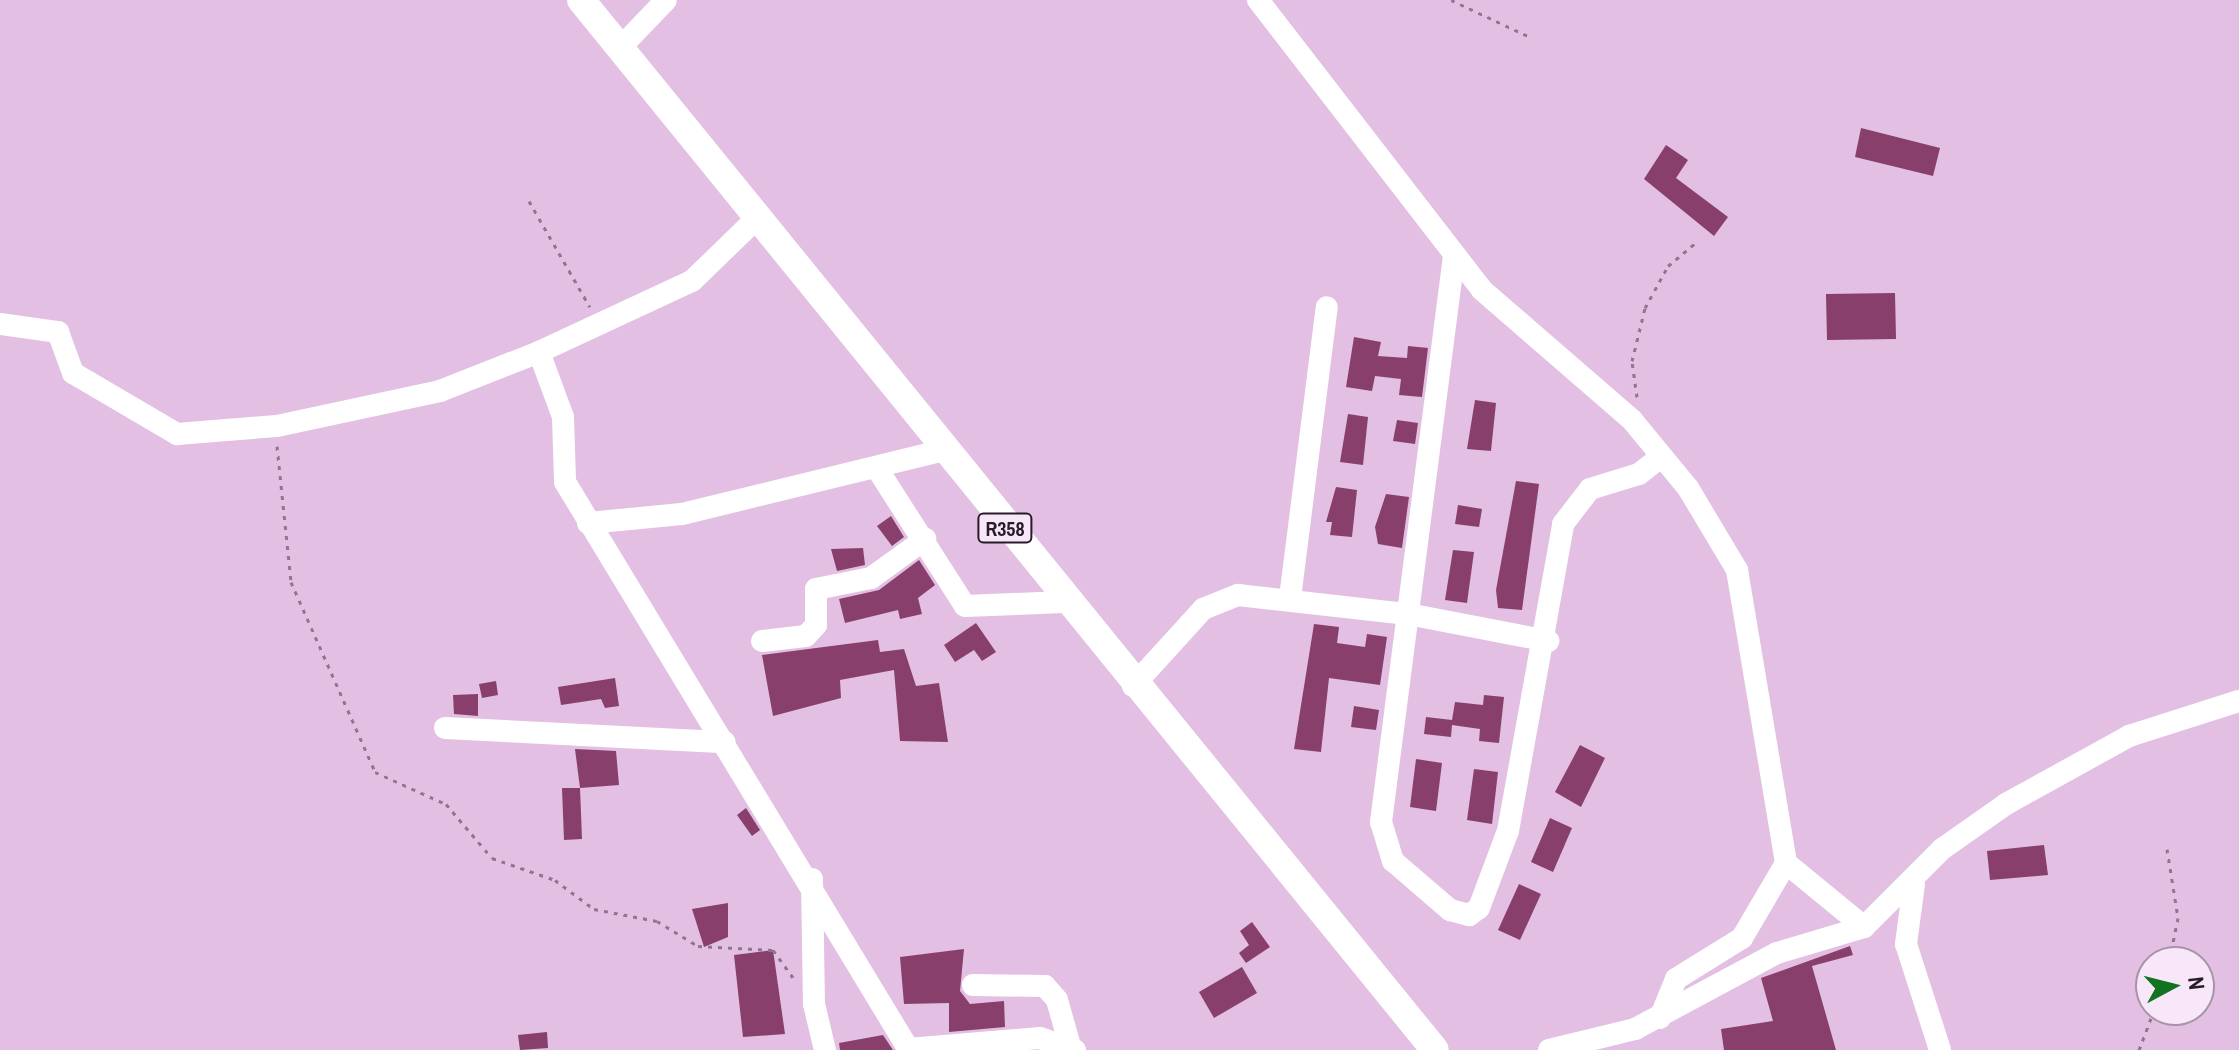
<!DOCTYPE html>
<html>
<head>
<meta charset="utf-8">
<style>
  body { margin:0 }
  #map { position:relative; width:2239px; height:1050px; overflow:hidden; background:#e2bfe3; font-family:"Archivo Narrow",sans-serif }
  div>[style] { position:absolute }
  [style*='--x'] { left:calc(var(--x)*1px); top:calc(var(--y)*1px); width:calc(var(--w)*1px); rotate:calc(var(--a)*1deg) }
  .building>* { inset:0; background:#883f6b }
  .path>* { height:3px; margin-top:-1.5px; transform-origin:0; background:repeating-linear-gradient(90deg,#8f7690 0 4px,transparent 0 10px) }
  .minor>* { height:22px; margin:-11px; padding:0 11px; transform-origin:11px; border-radius:11px; background:#fff }
  .major>* { height:28px; margin:-14px; padding:0 14px; transform-origin:14px; border-radius:14px; background:#fff }
  span { translate:-50% -50%; white-space:nowrap; text-align:center; line-height:1.15; -webkit-text-stroke:8px #f8e6f9; paint-order:stroke }
  .shield-label span { padding:2px 6px; background:#f8e6f9; border:2px solid; border-radius:6px; -webkit-text-stroke-width:0 }
  .shield-label { font-size:20px; color:#281c29; font-weight:700 }
  .north { position:absolute; left:2135px; top:946px; width:80px; height:80px; box-sizing:border-box; background:#f8e6f9; border:2px solid #a595a6; border-radius:50%; rotate:83deg; font-size:22px; font-weight:700; line-height:32px; text-align:center; color:#281c29 }
  .north::after { content:''; display:block; margin:auto; width:28px; height:36px; background:#117221; clip-path:polygon(50% 0,100% 100%,50% 72%,0 100%) }
</style>
</head>
<body>
<div id="map">
  <div class="building">
    <div style="clip-path:polygon(1861px 128px,1940px 148px,1933px 176px,1855px 157px)"></div>
    <div style="clip-path:polygon(1666px 145px,1688px 160px,1676px 178px,1728px 217px,1714px 236px,1644px 179px)"></div>
    <div style="clip-path:polygon(1895px 293px,1896px 339px,1827px 340px,1826px 294px)"></div>
    <div style="clip-path:polygon(1354px 337px,1381px 342px,1378px 356px,1407px 358px,1408px 346px,1428px 348px,1422px 397px,1399px 395px,1401px 379px,1375px 376px,1372px 391px,1346px 387px)"></div>
    <div style="clip-path:polygon(1475px 400px,1496px 403px,1491px 451px,1467px 449px)"></div>
    <div style="clip-path:polygon(1348px 414px,1368px 417px,1363px 465px,1340px 462px)"></div>
    <div style="clip-path:polygon(1397px 420px,1418px 423px,1415px 444px,1393px 441px)"></div>
    <div style="clip-path:polygon(1516px 481px,1539px 484px,1522px 610px,1498px 608px,1496px 590px)"></div>
    <div style="clip-path:polygon(1336px 487px,1357px 490px,1352px 537px,1330px 535px,1332px 522px,1326px 522px)"></div>
    <div style="clip-path:polygon(1386px 494px,1409px 497px,1402px 548px,1378px 544px,1375px 527px)"></div>
    <div style="clip-path:polygon(1458px 505px,1482px 509px,1479px 527px,1455px 524px)"></div>
    <div style="clip-path:polygon(891px 516px,904px 537px,892px 546px,877px 526px)"></div>
    <div style="clip-path:polygon(863px 548px,865px 565px,837px 571px,831px 549px)"></div>
    <div style="clip-path:polygon(1453px 550px,1474px 552px,1467px 603px,1445px 600px)"></div>
    <div style="clip-path:polygon(919px 560px,935px 585px,918px 598px,922px 614px,900px 619px,898px 610px,845px 623px,839px 599px,879px 590px)"></div>
    <div style="clip-path:polygon(976px 623px,996px 652px,982px 661px,974px 650px,955px 662px,944px 645px)"></div>
    <div style="clip-path:polygon(1314px 624px,1339px 627px,1337px 643px,1365px 647px,1367px 634px,1387px 637px,1380px 685px,1329px 678px,1321px 752px,1294px 749px)"></div>
    <div style="clip-path:polygon(878px 640px,880px 652px,904px 649px,916px 686px,939px 683px,948px 742px,900px 741px,894px 670px,840px 680px,841px 698px,773px 716px,762px 655px)"></div>
    <div style="clip-path:polygon(615px 678px,619px 706px,605px 708px,601px 699px,561px 705px,558px 687px)"></div>
    <div style="clip-path:polygon(496px 681px,498px 695px,482px 698px,479px 684px)"></div>
    <div style="clip-path:polygon(478px 694px,478px 716px,454px 714px,453px 695px)"></div>
    <div style="clip-path:polygon(1484px 695px,1504px 697px,1499px 743px,1479px 741px,1480px 729px,1452px 725px,1451px 737px,1424px 734px,1426px 717px,1452px 720px,1455px 702px,1483px 705px)"></div>
    <div style="clip-path:polygon(1354px 706px,1379px 710px,1376px 730px,1351px 727px)"></div>
    <div style="clip-path:polygon(1580px 745px,1605px 758px,1581px 807px,1555px 792px)"></div>
    <div style="clip-path:polygon(575px 749px,616px 751px,619px 785px,580px 788px)"></div>
    <div style="clip-path:polygon(1416px 759px,1442px 763px,1436px 811px,1410px 807px)"></div>
    <div style="clip-path:polygon(1474px 769px,1498px 772px,1492px 824px,1467px 820px)"></div>
    <div style="clip-path:polygon(562px 788px,580px 788px,582px 839px,564px 840px)"></div>
    <div style="clip-path:polygon(746px 808px,760px 830px,752px 836px,737px 815px)"></div>
    <div style="clip-path:polygon(1550px 818px,1572px 828px,1553px 872px,1531px 862px)"></div>
    <div style="clip-path:polygon(2044px 845px,2048px 875px,1990px 880px,1987px 851px)"></div>
    <div style="clip-path:polygon(1519px 884px,1541px 894px,1520px 940px,1498px 930px)"></div>
    <div style="clip-path:polygon(728px 903px,728px 937px,704px 947px,692px 909px)"></div>
    <div style="clip-path:polygon(1252px 922px,1270px 947px,1246px 963px,1239px 953px,1249px 945px,1240px 931px)"></div>
    <div style="clip-path:polygon(1850px 946px,1853px 955px,1812px 966px,1836px 1050px,1724px 1050px,1721px 1029px,1773px 1021px,1761px 978px)"></div>
    <div style="clip-path:polygon(964px 949px,960px 991px,970px 1004px,1004px 1001px,1005px 1027px,949px 1032px,949px 1003px,904px 1004px,900px 957px)"></div>
    <div style="clip-path:polygon(773px 950px,785px 1034px,743px 1037px,734px 955px)"></div>
    <div style="clip-path:polygon(1242px 967px,1257px 993px,1214px 1018px,1199px 992px)"></div>
    <div style="clip-path:polygon(547px 1032px,548px 1048px,520px 1050px,518px 1035px)"></div>
    <div style="clip-path:polygon(883px 1035px,893px 1050px,840px 1050px,839px 1043px)"></div>
  </div>
  <div class="path">
    <div style="--x:1451;--y:0;--w:89;--a:25.1"></div>
    <div style="--x:529;--y:201;--w:122;--a:60.1"></div>
    <div style="--x:1637;--y:397;--w:36;--a:-98"></div>
    <div style="--x:1632;--y:361;--w:55;--a:-76.2"></div>
    <div style="--x:1645;--y:308;--w:48;--a:-61.3"></div>
    <div style="--x:1668;--y:266;--w:39;--a:-40"></div>
    <div style="--x:277;--y:446;--w:137;--a:84.1"></div>
    <div style="--x:291;--y:582;--w:208;--a:66.1"></div>
    <div style="--x:375;--y:772;--w:78;--a:24.3"></div>
    <div style="--x:446;--y:804;--w:71;--a:49.6"></div>
    <div style="--x:492;--y:858;--w:67;--a:19.2"></div>
    <div style="--x:555;--y:880;--w:49;--a:36.6"></div>
    <div style="--x:594;--y:909;--w:64;--a:10.8"></div>
    <div style="--x:657;--y:921;--w:48;--a:31.4"></div>
    <div style="--x:698;--y:946;--w:75;--a:3.1"></div>
    <div style="--x:773;--y:950;--w:34;--a:54"></div>
    <div style="--x:2167;--y:849;--w:70;--a:80.9"></div>
    <div style="--x:2178;--y:918;--w:45;--a:101.6"></div>
    <div style="--x:2139;--y:1050;--w:43;--a:-69.4"></div>
  </div>
  <div class="minor">
    <div style="--x:1258;--y:0;--w:366;--a:52.3"></div>
    <div style="--x:1482;--y:290;--w:198;--a:40.9"></div>
    <div style="--x:1632;--y:420;--w:88;--a:50.5"></div>
    <div style="--x:1688;--y:488;--w:96;--a:59.1"></div>
    <div style="--x:1737;--y:570;--w:297;--a:80.5"></div>
    <div style="--x:1786;--y:863;--w:87;--a:120.4"></div>
    <div style="--x:1742;--y:938;--w:78;--a:148.2"></div>
    <div style="--x:1676;--y:979;--w:42;--a:112.3"></div>
    <div style="--x:620;--y:48;--w:66;--a:-46.2"></div>
    <div style="--x:1454;--y:256;--w:571;--a:97.35"></div>
    <div style="--x:1381;--y:822;--w:41;--a:72.9"></div>
    <div style="--x:1393;--y:861;--w:75;--a:40.7"></div>
    <div style="--x:1450;--y:910;--w:20;--a:15"></div>
    <div style="--x:1469;--y:915;--w:12;--a:-35"></div>
    <div style="--x:1479;--y:908;--w:82;--a:-69.4"></div>
    <div style="--x:1508;--y:831;--w:312;--a:-79.8"></div>
    <div style="--x:1563;--y:524;--w:44;--a:-52.4"></div>
    <div style="--x:1590;--y:489;--w:51;--a:-17"></div>
    <div style="--x:1639;--y:474;--w:28;--a:-38"></div>
    <div style="--x:0;--y:324;--w:59;--a:7.9"></div>
    <div style="--x:58;--y:332;--w:44;--a:69.9"></div>
    <div style="--x:73;--y:373;--w:121;--a:30.4"></div>
    <div style="--x:177;--y:434;--w:100;--a:-4.6"></div>
    <div style="--x:277;--y:426;--w:167;--a:-12.1"></div>
    <div style="--x:440;--y:391;--w:106;--a:-21.5"></div>
    <div style="--x:539;--y:352;--w:169;--a:-24.9"></div>
    <div style="--x:692;--y:281;--w:88;--a:-44.1"></div>
    <div style="--x:539;--y:352;--w:69;--a:69.7"></div>
    <div style="--x:563;--y:417;--w:65;--a:88.2"></div>
    <div style="--x:565;--y:482;--w:664;--a:58.8"></div>
    <div style="--x:878;--y:470;--w:161;--a:57.4"></div>
    <div style="--x:965;--y:606;--w:99;--a:-2.3"></div>
    <div style="--x:588;--y:523;--w:94;--a:-5.5"></div>
    <div style="--x:682;--y:514;--w:270;--a:-13.7"></div>
    <div style="--x:1290;--y:598;--w:293;--a:-82.8"></div>
    <div style="--x:762;--y:641;--w:44;--a:-6.5"></div>
    <div style="--x:806;--y:636;--w:15;--a:-48"></div>
    <div style="--x:816;--y:625;--w:36;--a:-90"></div>
    <div style="--x:816;--y:589;--w:56;--a:-11.3"></div>
    <div style="--x:871;--y:578;--w:67;--a:-35.8"></div>
    <div style="--x:1133;--y:686;--w:104;--a:-47.7"></div>
    <div style="--x:1203;--y:609;--w:38;--a:-22"></div>
    <div style="--x:1238;--y:595;--w:171;--a:6.4"></div>
    <div style="--x:1408;--y:614;--w:143;--a:10.9"></div>
    <div style="--x:445;--y:728;--w:280;--a:2.9"></div>
    <div style="--x:1786;--y:863;--w:101;--a:39.4"></div>
    <div style="--x:812;--y:879;--w:125;--a:89.1"></div>
    <div style="--x:814;--y:1004;--w:47;--a:76.6"></div>
    <div style="--x:1914;--y:884;--w:61;--a:97.6"></div>
    <div style="--x:1906;--y:944;--w:111;--a:72.2"></div>
    <div style="--x:973;--y:985;--w:72;--a:0.8"></div>
    <div style="--x:1045;--y:986;--w:18;--a:49"></div>
    <div style="--x:1057;--y:1000;--w:48;--a:74.2"></div>
    <div style="--x:908;--y:1049;--w:132;--a:-4.8"></div>
    <div style="--x:1040;--y:1038;--w:37;--a:19"></div>
    <div style="--x:1549;--y:1050;--w:89;--a:-13.7"></div>
    <div style="--x:1635;--y:1029;--w:161;--a:-28.2"></div>
    <div style="--x:1777;--y:953;--w:91;--a:-16.6"></div>
    <div style="--x:1864;--y:927;--w:110;--a:-45"></div>
    <div style="--x:1942;--y:849;--w:78;--a:-35.1"></div>
    <div style="--x:2006;--y:804;--w:141;--a:-28.9"></div>
    <div style="--x:2129;--y:736;--w:115;--a:-17.7"></div>
  </div>
  <div class="major">
    <div style="--x:581;--y:0;--w:1353;--a:50.88"></div>
  </div>
  <div class="shield-label">
    <span style="left:1005px;top:528px">R358</span>
  </div>
  <div class="north">N</div>
</div>
</body>
</html>
